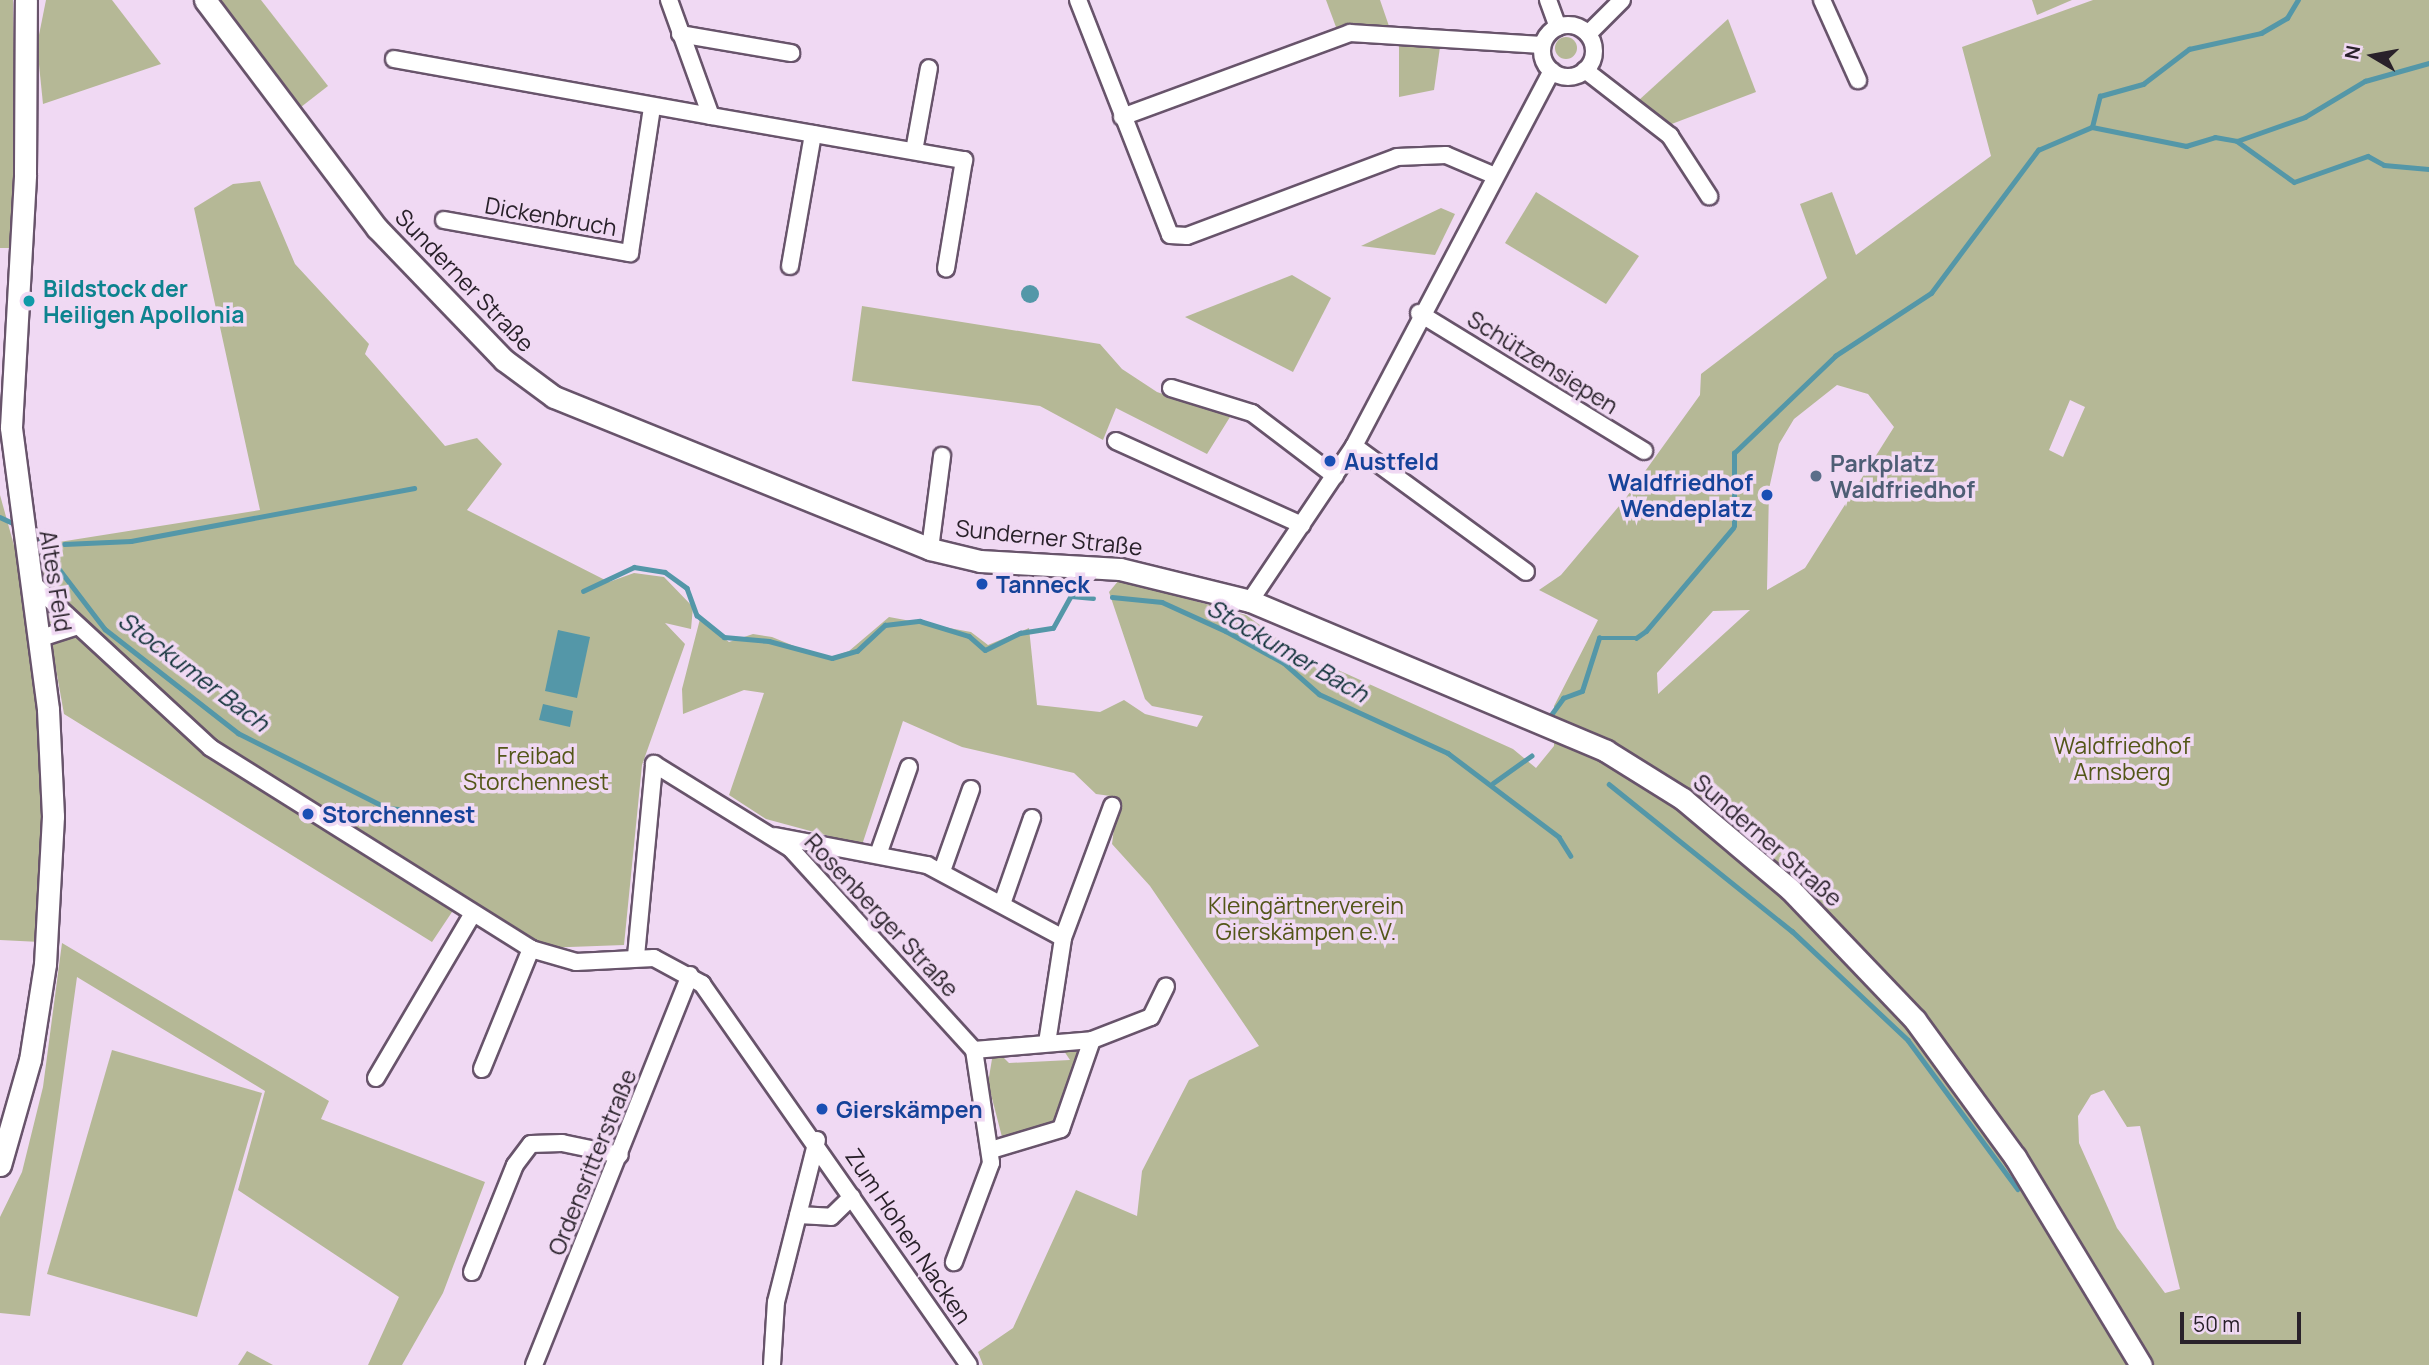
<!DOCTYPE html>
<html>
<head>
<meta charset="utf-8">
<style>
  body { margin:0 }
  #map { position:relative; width:2429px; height:1365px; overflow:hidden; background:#f0d9f3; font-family:Manrope,sans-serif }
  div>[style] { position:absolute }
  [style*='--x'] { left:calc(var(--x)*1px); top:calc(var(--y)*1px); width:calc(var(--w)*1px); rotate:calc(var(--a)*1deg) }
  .green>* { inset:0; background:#b5b896 }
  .round { border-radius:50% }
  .water>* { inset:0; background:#5497a8 }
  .stream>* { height:4.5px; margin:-2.25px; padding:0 2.25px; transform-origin:2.25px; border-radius:2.25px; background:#5497a8 }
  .roads { filter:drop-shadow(2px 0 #68546b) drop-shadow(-2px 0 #68546b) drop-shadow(0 2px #68546b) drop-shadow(0 -2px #68546b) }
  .minor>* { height:16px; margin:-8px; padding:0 8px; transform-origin:8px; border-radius:8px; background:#fff }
  .minor>.ring { margin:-8px; padding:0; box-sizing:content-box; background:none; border:16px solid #fff; border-radius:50% }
  .secondary>* { height:21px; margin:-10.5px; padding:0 10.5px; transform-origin:10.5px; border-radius:10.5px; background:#fff }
  .dots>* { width:19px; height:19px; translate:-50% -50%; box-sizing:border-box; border:4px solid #f0d9f3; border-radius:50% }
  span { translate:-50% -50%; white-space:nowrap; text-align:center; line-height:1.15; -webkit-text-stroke:7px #f0d9f3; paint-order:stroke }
  .street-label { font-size:23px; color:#29212a }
  .culture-label { font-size:23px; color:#0d838f; font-weight:700 }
  .left { translate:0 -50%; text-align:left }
  .transit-label { font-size:23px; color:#164399; font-weight:700 }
  .right { translate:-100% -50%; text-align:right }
  .service-label { font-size:23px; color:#4e5e75; font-weight:700 }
  .park-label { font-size:23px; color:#535618 }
  .water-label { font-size:24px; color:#0f3038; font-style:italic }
  .north { position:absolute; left:2338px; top:21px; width:70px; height:70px; -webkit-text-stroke:5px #f0d9f3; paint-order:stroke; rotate:280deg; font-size:19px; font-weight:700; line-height:28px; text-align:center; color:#29212a }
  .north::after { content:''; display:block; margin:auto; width:24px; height:32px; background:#29212a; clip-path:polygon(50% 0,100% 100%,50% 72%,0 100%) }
  .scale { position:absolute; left:2180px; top:1312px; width:121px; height:32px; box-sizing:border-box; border:4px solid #29212a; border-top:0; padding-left:9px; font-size:21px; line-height:24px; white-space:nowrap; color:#29212a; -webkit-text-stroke:5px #f0d9f3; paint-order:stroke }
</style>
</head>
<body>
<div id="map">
  <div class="green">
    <div style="clip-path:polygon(0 0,13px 0,16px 151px,11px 248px,0 248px)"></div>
    <div style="clip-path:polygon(46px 0,112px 0,161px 64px,43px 104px,37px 45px)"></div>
    <div style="clip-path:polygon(218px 0,261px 0,328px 86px,301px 107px)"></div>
    <div style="clip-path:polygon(1326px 0,1380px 0,1390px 29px,1336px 27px)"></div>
    <div style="clip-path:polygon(2032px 0,2072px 0,2037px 15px)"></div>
    <div style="clip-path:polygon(evenodd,2093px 0,2429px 0,2429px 1365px,983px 1365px,978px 1352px,1013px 1328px,1076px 1190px,1137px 1216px,1142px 1171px,1189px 1080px,1259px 1046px,1150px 886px,1112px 844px,1118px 797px,1096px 794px,1074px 773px,962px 747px,903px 721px,862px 845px,766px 819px,729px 795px,764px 693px,744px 690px,683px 714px,682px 689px,700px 619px,729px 642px,753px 634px,772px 637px,826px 659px,849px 651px,889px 617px,971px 632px,988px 645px,1029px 628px,1037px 705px,1100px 712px,1124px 700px,1145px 714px,1197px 727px,1203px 716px,1152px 706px,1145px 699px,1109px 592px,1119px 580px,1246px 615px,1296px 651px,1513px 749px,1536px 768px,1554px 746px,1554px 706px,1598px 620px,1539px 590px,1561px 575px,1625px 499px,1700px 395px,1701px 374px,1827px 278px,1800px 204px,1832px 192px,1856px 255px,1991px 156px,1962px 47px,2093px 0,1837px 385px,1868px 394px,1894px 427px,1805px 568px,1767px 590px,1769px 489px,1779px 444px,1794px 419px,1837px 385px,2093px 0,2070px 400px,2085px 407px,2063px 457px,2049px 450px,2070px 400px,2093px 0,1750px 610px,1658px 694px,1658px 693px,1657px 673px,1713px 611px,1750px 610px,2093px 0,2104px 1090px,2127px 1127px,2140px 1126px,2180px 1289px,2165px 1293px,2117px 1228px,2079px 1143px,2078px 1116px,2091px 1095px,2104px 1090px)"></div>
    <div style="clip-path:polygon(1728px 19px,1756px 92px,1669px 125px,1639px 100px)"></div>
    <div class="round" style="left:1555px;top:37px;width:22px;height:22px"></div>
    <div style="clip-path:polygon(1399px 43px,1440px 47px,1434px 90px,1399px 97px)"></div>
    <div style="clip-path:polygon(260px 181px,295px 264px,369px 344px,365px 354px,445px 446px,477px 438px,502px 464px,467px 510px,609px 582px,634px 573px,664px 577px,693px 607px,691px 629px,665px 623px,685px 644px,642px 765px,624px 945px,542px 948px,458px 903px,432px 942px,64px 714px,34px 546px,260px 510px,194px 208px,233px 184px)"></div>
    <div style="clip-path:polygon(1536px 192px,1639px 256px,1606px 304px,1505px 243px)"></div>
    <div style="clip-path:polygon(1441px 208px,1455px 214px,1435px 255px,1361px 246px)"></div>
    <div style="clip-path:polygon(1292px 275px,1331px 298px,1293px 372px,1185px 317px)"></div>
    <div style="clip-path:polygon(862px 306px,1100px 344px,1122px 369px,1157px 392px,1230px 417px,1207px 454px,1116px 408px,1103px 440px,1040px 406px,852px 381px)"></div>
    <div style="clip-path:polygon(0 495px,15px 549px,46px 774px,40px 942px,0 940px)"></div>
    <div style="clip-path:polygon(62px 943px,329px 1101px,321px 1119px,485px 1182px,443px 1293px,402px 1365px,368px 1365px,399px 1297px,238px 1190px,265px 1091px,77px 977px,30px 1316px,0 1313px,0 1217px,22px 1172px,43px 1087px)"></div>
    <div style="clip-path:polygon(1062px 1048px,1083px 1050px,1062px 1120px,1002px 1137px,988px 1083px,992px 1059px,999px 1053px,1009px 1063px,1070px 1060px)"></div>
    <div style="clip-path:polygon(112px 1050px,262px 1093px,197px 1317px,47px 1274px)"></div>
    <div style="clip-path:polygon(247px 1351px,273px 1365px,238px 1365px)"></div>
  </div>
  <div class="water">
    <div class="round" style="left:1021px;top:285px;width:18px;height:18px"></div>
    <div style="clip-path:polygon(558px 630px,590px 637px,577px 698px,545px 691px)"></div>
    <div style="clip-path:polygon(543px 704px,573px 711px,570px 727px,539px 720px)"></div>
  </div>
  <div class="stream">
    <div style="--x:2092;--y:127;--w:32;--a:-76"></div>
    <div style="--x:2100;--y:96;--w:45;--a:-15.6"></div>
    <div style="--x:2143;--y:84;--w:58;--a:-37.3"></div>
    <div style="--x:2189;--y:49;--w:74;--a:-12.5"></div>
    <div style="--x:2261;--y:33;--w:30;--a:-30"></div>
    <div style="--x:2287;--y:18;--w:21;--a:-59"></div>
    <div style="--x:2237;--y:141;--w:72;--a:-19.4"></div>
    <div style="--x:2305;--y:117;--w:70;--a:-31"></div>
    <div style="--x:2365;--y:81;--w:66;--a:-15.7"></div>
    <div style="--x:0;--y:517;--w:19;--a:25"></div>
    <div style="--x:1734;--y:526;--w:73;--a:-90"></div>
    <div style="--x:1734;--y:453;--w:140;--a:-43.8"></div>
    <div style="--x:1835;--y:356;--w:115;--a:-33.3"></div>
    <div style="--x:1931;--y:293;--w:179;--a:-53.2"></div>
    <div style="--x:2038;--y:150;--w:59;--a:-23.1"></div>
    <div style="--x:2092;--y:127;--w:96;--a:11.4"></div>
    <div style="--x:2186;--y:146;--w:30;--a:-17"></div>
    <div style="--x:2215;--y:137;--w:22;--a:10"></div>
    <div style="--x:2237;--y:141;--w:70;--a:35.7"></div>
    <div style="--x:2294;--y:182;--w:78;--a:-19.4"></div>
    <div style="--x:2368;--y:156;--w:18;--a:29"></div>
    <div style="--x:2384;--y:165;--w:45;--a:5.1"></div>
    <div style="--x:31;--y:532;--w:122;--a:52.7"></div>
    <div style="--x:105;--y:629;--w:169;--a:38"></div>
    <div style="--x:238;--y:733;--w:167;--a:26.7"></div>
    <div style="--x:387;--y:808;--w:56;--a:5.1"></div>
    <div style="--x:64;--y:544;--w:67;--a:-2.6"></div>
    <div style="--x:131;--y:541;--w:288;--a:-10.6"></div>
    <div style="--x:583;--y:591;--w:56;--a:-25.2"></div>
    <div style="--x:634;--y:567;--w:31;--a:9"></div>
    <div style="--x:665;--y:572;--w:27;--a:36"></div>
    <div style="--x:687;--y:588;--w:29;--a:70"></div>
    <div style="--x:697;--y:615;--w:35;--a:39"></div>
    <div style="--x:724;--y:637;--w:45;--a:5.1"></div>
    <div style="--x:769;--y:641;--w:65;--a:15.1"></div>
    <div style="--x:832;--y:658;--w:26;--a:-16"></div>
    <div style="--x:857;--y:651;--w:38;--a:-43"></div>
    <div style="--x:885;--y:625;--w:35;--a:-7"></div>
    <div style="--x:920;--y:621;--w:51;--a:17"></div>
    <div style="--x:969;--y:636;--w:21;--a:41"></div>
    <div style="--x:985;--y:650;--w:39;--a:-26"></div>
    <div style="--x:1020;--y:633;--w:33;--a:-9"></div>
    <div style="--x:1053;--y:628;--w:37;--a:-61"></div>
    <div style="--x:1071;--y:596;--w:22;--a:5"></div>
    <div style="--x:1112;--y:597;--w:50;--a:5.7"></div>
    <div style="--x:1162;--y:602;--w:70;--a:24.4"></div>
    <div style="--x:1226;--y:631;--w:66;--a:28.9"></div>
    <div style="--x:1284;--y:663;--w:47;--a:41.5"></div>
    <div style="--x:1319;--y:694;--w:142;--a:24.6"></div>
    <div style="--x:1448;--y:753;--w:139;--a:37.1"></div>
    <div style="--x:1559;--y:837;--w:22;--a:58"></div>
    <div style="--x:1548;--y:719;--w:26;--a:-54"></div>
    <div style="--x:1563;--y:698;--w:20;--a:-20"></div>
    <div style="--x:1582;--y:691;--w:56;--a:-72.2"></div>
    <div style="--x:1599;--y:638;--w:37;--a:0"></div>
    <div style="--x:1636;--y:638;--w:12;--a:-35"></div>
    <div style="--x:1646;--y:631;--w:135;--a:-49.8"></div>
    <div style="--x:1493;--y:783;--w:47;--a:-35.4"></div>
    <div style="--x:1609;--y:784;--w:235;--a:38.8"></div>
    <div style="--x:1792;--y:931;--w:159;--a:43.2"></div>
    <div style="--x:1908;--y:1040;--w:185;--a:53.6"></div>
  </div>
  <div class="roads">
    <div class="minor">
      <div style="--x:669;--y:0;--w:123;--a:70.1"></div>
      <div style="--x:711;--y:116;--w:257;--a:9.9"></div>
      <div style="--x:964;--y:160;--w:110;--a:99.4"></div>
      <div style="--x:1078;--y:0;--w:252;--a:68.6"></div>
      <div style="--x:1170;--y:235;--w:17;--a:3"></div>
      <div style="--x:1187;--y:236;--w:224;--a:-20.6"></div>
      <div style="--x:1397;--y:157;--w:49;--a:-2.3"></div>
      <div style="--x:1446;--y:155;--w:51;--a:23.1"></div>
      <div style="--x:1548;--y:0;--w:29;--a:70"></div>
      <div style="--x:1822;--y:0;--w:88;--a:65.8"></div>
      <div class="ring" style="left:1542px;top:25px;width:36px;height:36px"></div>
      <div style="--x:680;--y:34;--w:113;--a:9.7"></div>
      <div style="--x:1588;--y:34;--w:48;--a:-45"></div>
      <div style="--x:394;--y:59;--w:322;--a:10.2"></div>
      <div style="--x:1585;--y:70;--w:108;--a:37.8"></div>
      <div style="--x:1670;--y:136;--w:72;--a:57"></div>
      <div style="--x:1122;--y:117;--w:243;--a:-20.2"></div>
      <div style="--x:1350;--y:33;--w:192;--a:3.6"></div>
      <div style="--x:914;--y:151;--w:84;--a:-79.8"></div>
      <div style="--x:444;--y:220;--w:189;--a:10.1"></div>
      <div style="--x:630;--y:253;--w:148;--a:-81.4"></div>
      <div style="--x:790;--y:266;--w:134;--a:-80.1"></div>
      <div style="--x:1419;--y:313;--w:264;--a:31.5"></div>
      <div style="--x:1171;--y:388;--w:85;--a:17.2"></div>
      <div style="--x:1252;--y:413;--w:104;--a:37.2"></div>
      <div style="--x:1116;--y:441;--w:204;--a:24.3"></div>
      <div style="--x:1354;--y:446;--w:213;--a:36.2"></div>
      <div style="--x:930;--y:549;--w:94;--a:-82.6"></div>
      <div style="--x:30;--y:581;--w:246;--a:42.7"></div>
      <div style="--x:211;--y:748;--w:378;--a:32.1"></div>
      <div style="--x:531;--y:949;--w:47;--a:16.1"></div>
      <div style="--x:576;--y:962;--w:78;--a:-2.9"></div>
      <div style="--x:654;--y:958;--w:55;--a:28.4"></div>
      <div style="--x:702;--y:984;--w:465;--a:55"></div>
      <div style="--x:1250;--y:601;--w:187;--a:-56.1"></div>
      <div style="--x:1354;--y:446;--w:424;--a:-62.2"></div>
      <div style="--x:38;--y:639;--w:40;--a:-18"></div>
      <div style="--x:775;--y:836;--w:155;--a:10.8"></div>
      <div style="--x:927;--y:865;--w:154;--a:28.2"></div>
      <div style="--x:1063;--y:938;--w:141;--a:-69.6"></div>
      <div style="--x:879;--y:852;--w:90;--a:-70.6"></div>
      <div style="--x:942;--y:871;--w:87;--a:-70.5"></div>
      <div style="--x:1003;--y:901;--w:88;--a:-70.7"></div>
      <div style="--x:636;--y:956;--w:193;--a:-84.6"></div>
      <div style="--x:654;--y:764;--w:161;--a:31.8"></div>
      <div style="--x:791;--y:849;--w:272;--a:47.7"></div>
      <div style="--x:974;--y:1050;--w:114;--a:81.4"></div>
      <div style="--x:991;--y:1163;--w:106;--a:110.5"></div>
      <div style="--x:1047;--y:1043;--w:106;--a:-81.3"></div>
      <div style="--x:974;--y:1050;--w:118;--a:-4.8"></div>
      <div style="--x:1092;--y:1040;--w:63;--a:-21.3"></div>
      <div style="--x:1151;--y:1017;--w:34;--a:-64"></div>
      <div style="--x:482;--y:1069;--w:130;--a:-67.8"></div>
      <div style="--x:376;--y:1078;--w:191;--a:-59.5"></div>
      <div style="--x:991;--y:1150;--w:73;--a:-16.7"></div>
      <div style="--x:1061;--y:1129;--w:94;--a:-70.8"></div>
      <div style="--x:798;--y:1215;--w:33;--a:3"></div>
      <div style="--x:831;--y:1217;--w:29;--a:-44"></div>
      <div style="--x:472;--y:1272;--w:115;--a:-68.1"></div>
      <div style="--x:515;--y:1165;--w:26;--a:-53"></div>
      <div style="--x:531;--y:1144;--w:31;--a:-2"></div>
      <div style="--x:562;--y:1143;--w:59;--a:11.7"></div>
      <div style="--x:534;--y:1365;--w:420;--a:-68.2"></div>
      <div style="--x:772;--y:1365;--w:63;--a:-86.4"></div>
      <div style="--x:776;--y:1302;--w:167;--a:-75.8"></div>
    </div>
    <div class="secondary">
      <div style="--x:205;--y:0;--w:286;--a:53"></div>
      <div style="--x:377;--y:228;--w:183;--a:46.1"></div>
      <div style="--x:504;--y:360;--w:62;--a:36.5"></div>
      <div style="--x:554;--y:397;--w:406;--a:22"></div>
      <div style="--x:930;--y:549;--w:51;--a:13.5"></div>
      <div style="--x:980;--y:561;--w:140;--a:3.3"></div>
      <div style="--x:1120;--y:569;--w:134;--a:13.8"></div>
      <div style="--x:1250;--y:601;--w:386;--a:22.8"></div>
      <div style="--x:1606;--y:751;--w:91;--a:31.9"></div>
      <div style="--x:1683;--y:799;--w:140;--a:40.1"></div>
      <div style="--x:1790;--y:889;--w:181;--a:46.3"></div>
      <div style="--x:1915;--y:1020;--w:170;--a:53.9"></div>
      <div style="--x:2015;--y:1157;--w:243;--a:58.8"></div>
      <div style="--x:0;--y:1165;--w:109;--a:-74.1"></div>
      <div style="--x:30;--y:1060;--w:97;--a:-81.1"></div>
      <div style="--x:45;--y:964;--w:148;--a:-86.9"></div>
      <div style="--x:53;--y:816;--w:107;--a:-92.7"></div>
      <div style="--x:48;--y:709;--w:284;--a:-97.5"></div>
      <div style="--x:11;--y:427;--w:253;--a:-86.8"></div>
      <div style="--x:25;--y:174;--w:174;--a:-89.7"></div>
    </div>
  </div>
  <div class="dots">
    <div style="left:29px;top:301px;background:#0f9aa8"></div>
    <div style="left:1330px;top:461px;background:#1a4fb4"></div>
    <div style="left:1816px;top:476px;background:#5c6f8a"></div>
    <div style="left:1767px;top:495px;background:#1a4fb4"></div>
    <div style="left:982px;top:584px;background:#1a4fb4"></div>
    <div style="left:308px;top:814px;background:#1a4fb4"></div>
    <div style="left:822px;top:1109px;background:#1a4fb4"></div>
  </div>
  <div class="street-label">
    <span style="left:551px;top:216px;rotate:10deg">Dickenbruch</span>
    <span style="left:465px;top:280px;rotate:46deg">Sunderner Straße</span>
    <span style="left:1543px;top:362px;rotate:32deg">Schützensiepen</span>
    <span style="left:1049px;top:537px;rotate:6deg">Sunderner Straße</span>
    <span style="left:56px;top:581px;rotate:81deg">Altes Feld</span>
    <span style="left:1768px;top:840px;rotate:41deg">Sunderner Straße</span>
    <span style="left:882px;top:915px;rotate:47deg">Rosenberger Straße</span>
    <span style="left:592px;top:1162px;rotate:-68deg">Ordensritterstraße</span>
    <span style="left:909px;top:1236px;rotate:56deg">Zum Hohen Nacken</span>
  </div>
  <div class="culture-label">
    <span class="left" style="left:43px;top:301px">Bildstock der<br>Heiligen Apollonia</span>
  </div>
  <div class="transit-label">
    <span class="left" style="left:1344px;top:461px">Austfeld</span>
    <span class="right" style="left:1753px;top:495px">Waldfriedhof<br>Wendeplatz</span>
    <span class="left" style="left:996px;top:584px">Tanneck</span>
    <span class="left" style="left:322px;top:814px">Storchennest</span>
    <span class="left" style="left:836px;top:1109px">Gierskämpen</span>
  </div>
  <div class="service-label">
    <span class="left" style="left:1830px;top:476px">Parkplatz<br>Waldfriedhof</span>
  </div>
  <div class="park-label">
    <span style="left:2122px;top:758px">Waldfriedhof<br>Arnsberg</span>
    <span style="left:536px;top:768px">Freibad<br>Storchennest</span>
    <span style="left:1306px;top:918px">Kleingärtnerverein<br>Gierskämpen e.V.</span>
  </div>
  <div class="water-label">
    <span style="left:1288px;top:650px;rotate:30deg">Stockumer Bach</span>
    <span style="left:194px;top:671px;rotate:37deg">Stockumer Bach</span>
  </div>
  <div class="north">N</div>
  <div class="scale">50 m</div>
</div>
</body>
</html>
